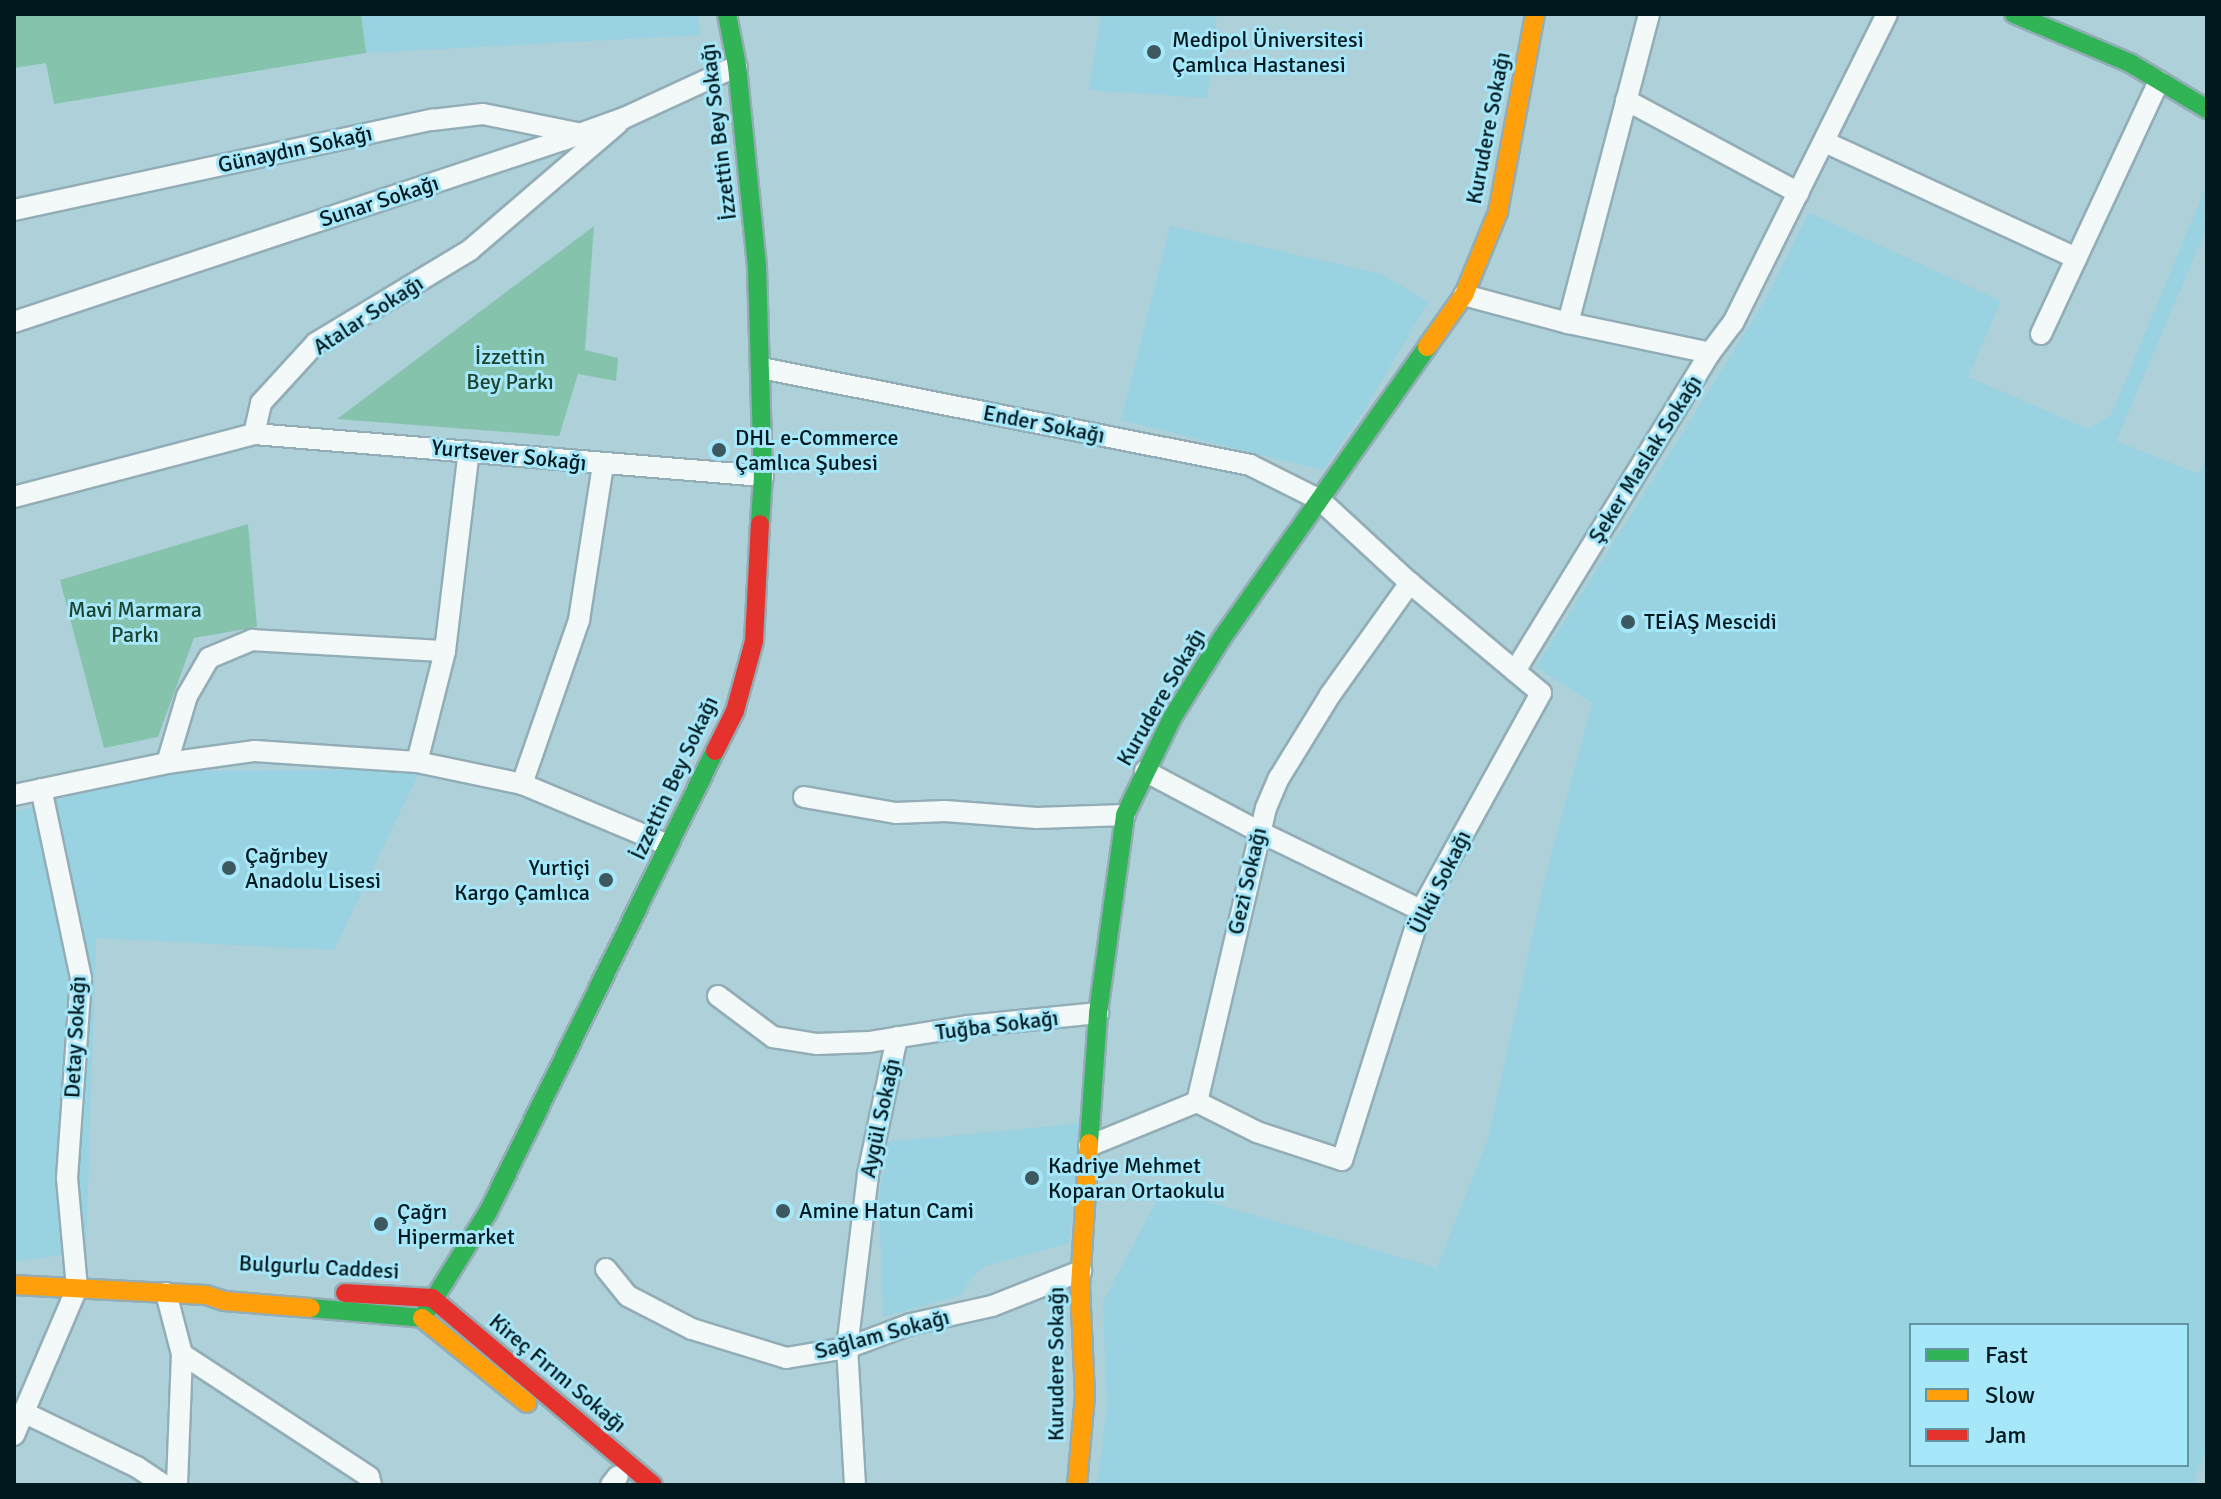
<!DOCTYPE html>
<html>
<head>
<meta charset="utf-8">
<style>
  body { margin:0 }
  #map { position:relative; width:2221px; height:1499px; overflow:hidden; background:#add0d9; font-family:Signika,sans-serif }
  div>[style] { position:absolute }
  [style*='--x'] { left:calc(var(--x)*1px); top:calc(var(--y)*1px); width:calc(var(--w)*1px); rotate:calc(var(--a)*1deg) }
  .built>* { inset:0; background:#99d2e1 }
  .green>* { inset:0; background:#85c3ac }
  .roads { filter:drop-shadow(2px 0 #92adb5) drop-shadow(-2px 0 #92adb5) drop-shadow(0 2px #92adb5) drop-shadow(0 -2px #92adb5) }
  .street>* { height:20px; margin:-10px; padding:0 10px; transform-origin:10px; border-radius:10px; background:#f3f8f9 }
  .fast>* { height:18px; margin:-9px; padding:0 9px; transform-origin:9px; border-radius:9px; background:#30b455 }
  .slow>* { height:18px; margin:-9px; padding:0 9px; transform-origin:9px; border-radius:9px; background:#ff9f0a }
  .jam>* { height:18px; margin:-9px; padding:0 9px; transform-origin:9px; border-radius:9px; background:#e5322d }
  .dots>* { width:22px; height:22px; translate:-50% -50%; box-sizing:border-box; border:4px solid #a6e7f9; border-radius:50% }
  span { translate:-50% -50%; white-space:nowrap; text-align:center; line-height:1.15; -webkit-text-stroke:6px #a6e7f9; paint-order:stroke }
  .poi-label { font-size:22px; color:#00191f }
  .left { translate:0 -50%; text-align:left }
  .right { translate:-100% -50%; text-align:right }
  .street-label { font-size:22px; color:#00191f }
  .park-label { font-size:22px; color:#1c442e }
  .frame { position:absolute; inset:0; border:16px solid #00191f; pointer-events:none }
  .legend { position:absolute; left:1909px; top:1323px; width:280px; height:144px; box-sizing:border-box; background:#a6e7f9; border:2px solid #6495a2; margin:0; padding:10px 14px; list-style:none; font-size:24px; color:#00191f }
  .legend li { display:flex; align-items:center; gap:16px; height:40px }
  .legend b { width:40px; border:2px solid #6495a2 }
</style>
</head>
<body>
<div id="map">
  <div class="built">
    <div style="clip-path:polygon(361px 14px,698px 14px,700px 35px,366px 53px)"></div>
    <div style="clip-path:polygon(1101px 14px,1217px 14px,1207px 98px,1089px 90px)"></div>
    <div style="clip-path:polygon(evenodd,2207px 185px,2207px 227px,2116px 441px,2199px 474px,2207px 455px,2207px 1447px,2193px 1485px,1097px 1485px,1107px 1407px,1103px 1302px,1163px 1189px,1437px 1268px,1488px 1139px,1544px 882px,1592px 703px,1536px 667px,1760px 309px,1809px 213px,2001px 301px,1968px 377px,2088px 429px,2111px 415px,2207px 185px,2187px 1325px,2187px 1465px,1911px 1465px,1911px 1325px,2187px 1325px)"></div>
    <div style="clip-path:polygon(1170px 226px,1381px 274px,1428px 302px,1364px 411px,1323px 470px,1121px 420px)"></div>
    <div style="clip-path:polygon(420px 770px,334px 950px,96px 938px,86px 1251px,14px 1262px,14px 812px,162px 771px)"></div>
    <div style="clip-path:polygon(1082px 1123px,1069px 1243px,985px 1266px,972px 1277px,961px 1295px,883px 1317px,879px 1197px,887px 1142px)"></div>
  </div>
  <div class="green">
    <div style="clip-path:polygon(14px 14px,361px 14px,366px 53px,54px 104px,46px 63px,14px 68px)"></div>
    <div style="clip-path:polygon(594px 226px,585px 350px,618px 358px,616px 381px,578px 374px,559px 436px,337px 419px)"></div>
    <div style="clip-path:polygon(248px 524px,257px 627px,194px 638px,158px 737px,104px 748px,60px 580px)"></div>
  </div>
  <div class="roads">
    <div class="street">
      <div style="--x:1626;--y:100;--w:196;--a:28.3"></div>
      <div style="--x:1825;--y:142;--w:277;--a:24.8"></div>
      <div style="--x:14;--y:210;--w:428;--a:-12.2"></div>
      <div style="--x:432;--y:120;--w:51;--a:-6.7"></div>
      <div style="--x:483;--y:114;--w:96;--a:11.4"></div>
      <div style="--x:1464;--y:295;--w:108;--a:15.1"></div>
      <div style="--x:1568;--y:323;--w:145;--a:11.9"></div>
      <div style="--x:14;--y:322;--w:578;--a:-18.34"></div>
      <div style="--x:563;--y:140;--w:65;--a:-19.8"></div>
      <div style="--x:624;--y:118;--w:124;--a:-24.7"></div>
      <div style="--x:1568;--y:323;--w:319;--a:-75.3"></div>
      <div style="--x:2041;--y:334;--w:279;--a:-65"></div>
      <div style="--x:761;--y:368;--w:499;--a:11.2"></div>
      <div style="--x:1250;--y:465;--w:78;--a:26.6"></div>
      <div style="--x:1320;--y:500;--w:122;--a:42.7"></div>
      <div style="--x:1410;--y:583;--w:171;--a:40"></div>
      <div style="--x:1541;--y:693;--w:248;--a:118.9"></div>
      <div style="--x:1421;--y:910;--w:262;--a:107.5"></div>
      <div style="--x:1342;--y:1160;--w:89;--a:-161.8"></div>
      <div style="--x:1257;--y:1132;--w:67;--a:-153.4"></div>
      <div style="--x:254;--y:434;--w:32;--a:-77"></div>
      <div style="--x:261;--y:403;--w:81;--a:-47.5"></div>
      <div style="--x:316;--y:343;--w:180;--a:-31.1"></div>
      <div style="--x:470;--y:250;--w:195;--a:-40.6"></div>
      <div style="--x:14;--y:497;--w:248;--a:-14.7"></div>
      <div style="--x:254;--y:434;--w:511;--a:4.72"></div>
      <div style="--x:1515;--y:671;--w:373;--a:-58.5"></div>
      <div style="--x:1710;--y:353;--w:38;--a:-53"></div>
      <div style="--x:1733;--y:323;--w:345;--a:-63.5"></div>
      <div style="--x:417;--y:762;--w:114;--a:-75.8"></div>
      <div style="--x:445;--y:651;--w:201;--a:-83.2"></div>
      <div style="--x:167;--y:763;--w:70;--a:-73.4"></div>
      <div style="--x:187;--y:696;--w:44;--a:-59.9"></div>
      <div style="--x:209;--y:658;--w:47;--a:-22.7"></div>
      <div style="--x:252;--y:640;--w:193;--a:3.3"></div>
      <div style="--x:1145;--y:771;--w:128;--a:28"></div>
      <div style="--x:1258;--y:831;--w:181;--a:25.9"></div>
      <div style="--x:522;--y:784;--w:174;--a:-70.8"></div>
      <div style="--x:579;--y:620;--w:157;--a:-81.2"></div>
      <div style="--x:14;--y:795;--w:156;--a:-11.8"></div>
      <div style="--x:167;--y:763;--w:89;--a:-7.8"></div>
      <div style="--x:255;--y:751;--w:162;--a:3.9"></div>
      <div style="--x:417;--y:762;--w:107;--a:11.8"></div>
      <div style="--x:522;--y:784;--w:158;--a:22.7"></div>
      <div style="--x:804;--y:797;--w:93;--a:9.9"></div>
      <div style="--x:896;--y:813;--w:49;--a:-2.3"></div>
      <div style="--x:945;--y:811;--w:92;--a:4.4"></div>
      <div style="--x:1037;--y:818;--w:88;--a:-2"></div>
      <div style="--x:718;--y:996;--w:69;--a:36.7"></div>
      <div style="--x:773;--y:1037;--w:45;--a:9"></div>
      <div style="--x:817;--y:1044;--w:52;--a:-2.2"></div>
      <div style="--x:869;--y:1042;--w:100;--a:-9.2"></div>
      <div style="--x:968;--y:1026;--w:131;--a:-5.7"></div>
      <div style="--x:1089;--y:1146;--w:117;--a:-22.2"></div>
      <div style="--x:1197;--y:1102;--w:302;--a:-76.8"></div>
      <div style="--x:1266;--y:808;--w:33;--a:-67"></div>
      <div style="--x:1279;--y:778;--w:97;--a:-58.4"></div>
      <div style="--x:1330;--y:695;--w:138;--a:-54.5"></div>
      <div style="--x:606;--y:1269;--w:35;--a:51"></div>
      <div style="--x:628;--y:1296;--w:72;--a:27.3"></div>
      <div style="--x:692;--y:1329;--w:98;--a:17.1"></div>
      <div style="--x:786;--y:1358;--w:62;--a:-9.3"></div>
      <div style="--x:847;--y:1348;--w:68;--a:-20.6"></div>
      <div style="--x:911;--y:1324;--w:83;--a:-12.5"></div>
      <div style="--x:992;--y:1306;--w:96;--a:-21.5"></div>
      <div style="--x:166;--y:1293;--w:63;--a:75.3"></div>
      <div style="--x:182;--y:1354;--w:131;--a:92.2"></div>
      <div style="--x:182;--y:1354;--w:224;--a:33.3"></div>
      <div style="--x:369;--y:1477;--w:8;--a:76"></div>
      <div style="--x:23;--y:1412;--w:127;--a:25.8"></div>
      <div style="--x:137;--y:1467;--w:32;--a:34"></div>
      <div style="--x:14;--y:1435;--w:160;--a:-66.8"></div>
      <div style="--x:77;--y:1288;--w:110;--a:-95.2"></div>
      <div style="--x:67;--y:1178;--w:200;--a:-86"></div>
      <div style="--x:81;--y:978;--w:193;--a:-101.9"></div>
      <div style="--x:611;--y:1485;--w:11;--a:-52"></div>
      <div style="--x:855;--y:1485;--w:137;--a:-93.3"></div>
      <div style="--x:847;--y:1348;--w:175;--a:-83.1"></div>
      <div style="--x:868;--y:1174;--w:140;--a:-78"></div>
    </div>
    <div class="fast">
      <div style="--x:727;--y:14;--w:53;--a:79.1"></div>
      <div style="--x:737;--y:66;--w:202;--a:84.3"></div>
      <div style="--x:757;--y:267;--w:209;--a:88.4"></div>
      <div style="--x:763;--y:476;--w:48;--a:93.6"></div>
      <div style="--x:2014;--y:14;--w:126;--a:22.9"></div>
      <div style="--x:2130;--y:63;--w:90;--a:30.9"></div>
      <div style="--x:1089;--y:1143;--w:130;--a:-86"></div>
      <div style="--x:1098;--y:1013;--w:200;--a:-82.2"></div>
      <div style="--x:1125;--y:815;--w:108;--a:-64.1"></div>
      <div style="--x:1172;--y:718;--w:94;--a:-58"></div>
      <div style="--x:1222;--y:638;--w:356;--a:-54.8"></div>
      <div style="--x:311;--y:1308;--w:111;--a:5.1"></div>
      <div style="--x:422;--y:1318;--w:125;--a:-58.1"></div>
      <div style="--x:488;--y:1212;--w:514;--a:-63.78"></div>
    </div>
    <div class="slow">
      <div style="--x:1427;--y:347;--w:64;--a:-54.6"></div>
      <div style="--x:1464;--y:295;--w:90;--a:-67.7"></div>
      <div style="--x:1498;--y:212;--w:201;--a:-79.4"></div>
      <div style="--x:14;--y:1285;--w:192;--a:3"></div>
      <div style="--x:206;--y:1295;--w:19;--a:18"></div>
      <div style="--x:224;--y:1301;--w:87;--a:4.6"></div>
      <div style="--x:422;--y:1318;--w:135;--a:39"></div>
      <div style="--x:1077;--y:1485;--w:89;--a:-84.9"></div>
      <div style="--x:1085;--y:1396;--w:110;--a:-92.6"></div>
      <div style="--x:1080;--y:1286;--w:143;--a:-86.4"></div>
    </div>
    <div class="jam">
      <div style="--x:715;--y:751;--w:45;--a:-63.4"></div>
      <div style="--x:735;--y:711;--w:73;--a:-74.8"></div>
      <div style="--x:754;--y:641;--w:117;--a:-87.1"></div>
      <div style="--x:345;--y:1293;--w:87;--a:3.3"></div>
      <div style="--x:432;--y:1298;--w:289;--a:40.2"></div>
    </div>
  </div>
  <div class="dots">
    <div style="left:1154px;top:52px;background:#3d5960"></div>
    <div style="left:719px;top:450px;background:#3d5960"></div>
    <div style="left:1628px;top:622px;background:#3d5960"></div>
    <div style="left:229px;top:868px;background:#3d5960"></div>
    <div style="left:606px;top:880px;background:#3d5960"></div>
    <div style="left:1032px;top:1178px;background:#3d5960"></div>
    <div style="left:783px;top:1211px;background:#3d5960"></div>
    <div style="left:381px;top:1224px;background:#3d5960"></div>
  </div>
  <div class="poi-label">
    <span class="left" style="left:1172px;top:52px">Medipol Üniversitesi<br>Çamlıca Hastanesi</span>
    <span class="left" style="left:735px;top:450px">DHL e-Commerce<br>Çamlıca Şubesi</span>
    <span class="left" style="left:1644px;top:622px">TEİAŞ Mescidi</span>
    <span class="left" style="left:245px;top:868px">Çağrıbey<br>Anadolu Lisesi</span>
    <span class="right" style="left:590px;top:880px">Yurtiçi<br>Kargo Çamlıca</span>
    <span class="left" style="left:1048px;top:1178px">Kadriye Mehmet<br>Koparan Ortaokulu</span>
    <span class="left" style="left:397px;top:1224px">Çağrı<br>Hipermarket</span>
    <span class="left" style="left:799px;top:1211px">Amine Hatun Cami</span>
  </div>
  <div class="street-label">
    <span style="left:1488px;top:128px;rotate:-79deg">Kurudere Sokağı</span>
    <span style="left:718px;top:132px;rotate:-97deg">İzzettin Bey Sokağı</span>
    <span style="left:295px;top:149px;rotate:-12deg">Günaydın Sokağı</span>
    <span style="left:379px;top:201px;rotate:-18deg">Sunar Sokağı</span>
    <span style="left:368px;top:315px;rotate:-33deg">Atalar Sokağı</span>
    <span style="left:1044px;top:424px;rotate:11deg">Ender Sokağı</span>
    <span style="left:509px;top:455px;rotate:6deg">Yurtsever Sokağı</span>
    <span style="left:1645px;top:459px;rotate:-58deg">Şeker Maslak Sokağı</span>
    <span style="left:1161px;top:697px;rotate:-60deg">Kurudere Sokağı</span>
    <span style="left:674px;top:778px;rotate:-65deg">İzzettin Bey Sokağı</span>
    <span style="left:1247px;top:881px;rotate:-77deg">Gezi Sokağı</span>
    <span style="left:1440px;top:882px;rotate:-64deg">Ülkü Sokağı</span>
    <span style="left:997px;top:1025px;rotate:-7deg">Tuğba Sokağı</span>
    <span style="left:75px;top:1037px;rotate:-87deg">Detay Sokağı</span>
    <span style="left:880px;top:1118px;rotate:-78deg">Aygül Sokağı</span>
    <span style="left:319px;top:1267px;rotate:3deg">Bulgurlu Caddesi</span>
    <span style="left:882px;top:1334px;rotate:-15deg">Sağlam Sokağı</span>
    <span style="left:1056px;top:1364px;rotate:-90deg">Kurudere Sokağı</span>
    <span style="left:558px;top:1373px;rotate:40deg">Kireç Fırını Sokağı</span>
  </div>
  <div class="park-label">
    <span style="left:510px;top:369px">İzzettin<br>Bey Parkı</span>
    <span style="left:135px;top:622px">Mavi Marmara<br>Parkı</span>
  </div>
  <div class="frame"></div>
  <ul class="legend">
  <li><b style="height:10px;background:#30b455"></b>Fast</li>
  <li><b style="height:10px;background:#ff9f0a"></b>Slow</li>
  <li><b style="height:10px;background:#e5322d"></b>Jam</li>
  </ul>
</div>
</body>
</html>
